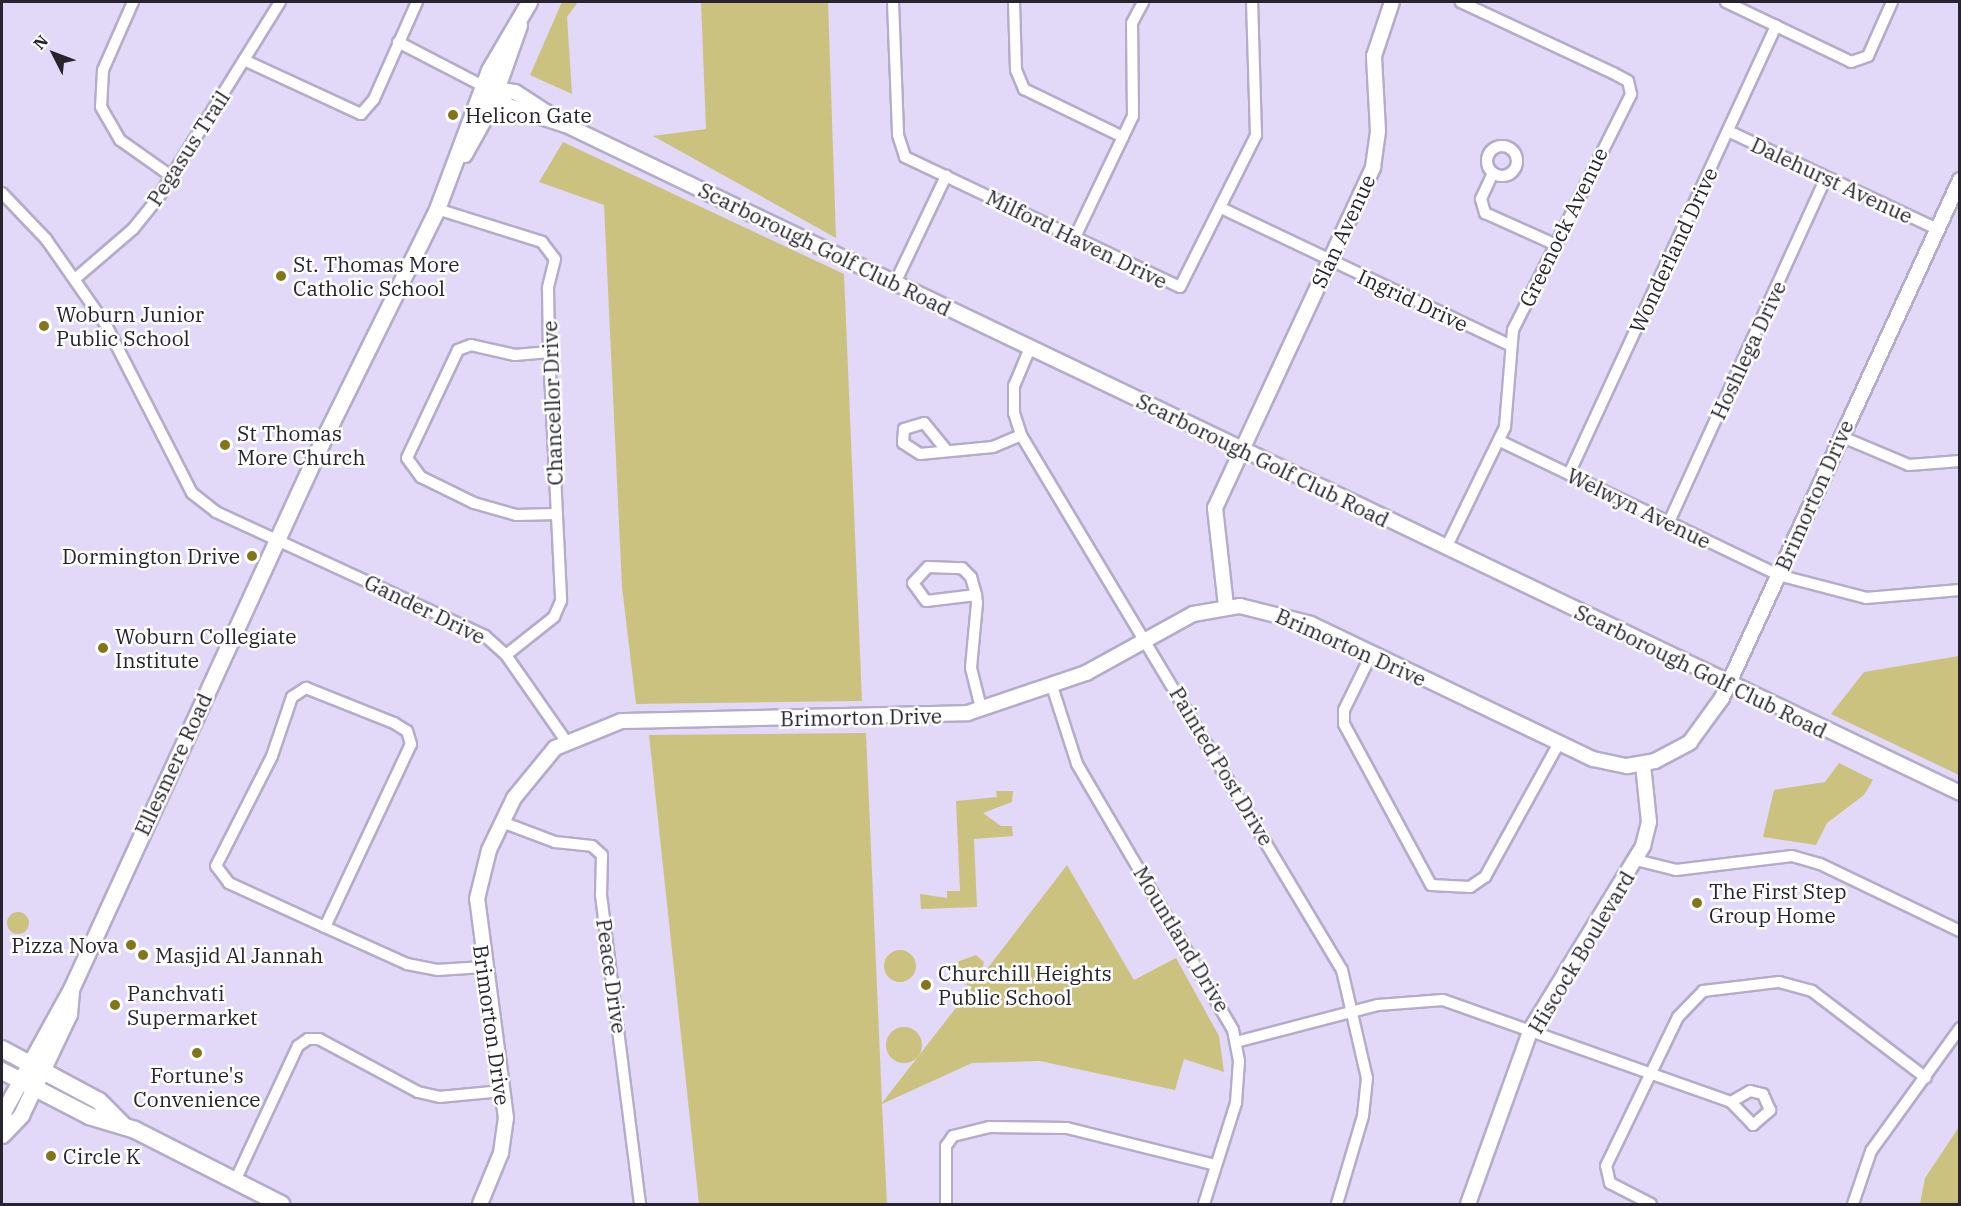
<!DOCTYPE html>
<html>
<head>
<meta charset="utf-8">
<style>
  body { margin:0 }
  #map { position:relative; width:1961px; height:1206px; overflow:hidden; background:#e1d9f7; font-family:"IBM Plex Serif",serif }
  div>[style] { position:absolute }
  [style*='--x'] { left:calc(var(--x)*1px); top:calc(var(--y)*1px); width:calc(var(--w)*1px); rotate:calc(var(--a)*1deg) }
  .green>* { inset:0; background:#ccc27f }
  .round { border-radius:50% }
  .roads { filter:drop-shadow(2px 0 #b4acc9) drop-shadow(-2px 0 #b4acc9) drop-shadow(0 2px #b4acc9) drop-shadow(0 -2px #b4acc9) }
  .minor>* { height:10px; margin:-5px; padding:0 5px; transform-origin:5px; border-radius:5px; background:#fff }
  .minor>.ring { margin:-5px; padding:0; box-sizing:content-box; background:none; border:10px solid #fff; border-radius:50% }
  .tertiary>* { height:14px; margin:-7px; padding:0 7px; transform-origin:7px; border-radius:7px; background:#fff }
  .secondary>* { height:15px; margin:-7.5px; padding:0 7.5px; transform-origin:7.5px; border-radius:7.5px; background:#fff }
  .primary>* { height:16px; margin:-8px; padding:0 8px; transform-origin:8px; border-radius:8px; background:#fff }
  .dots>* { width:16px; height:16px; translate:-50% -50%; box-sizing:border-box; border:3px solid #fff; border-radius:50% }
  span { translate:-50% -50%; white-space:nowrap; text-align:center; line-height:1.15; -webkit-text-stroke:5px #fff; paint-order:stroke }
  .poi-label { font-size:21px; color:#27242f }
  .left { translate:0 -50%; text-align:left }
  .right { translate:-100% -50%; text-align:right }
  .street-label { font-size:21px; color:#27242f }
  .frame { position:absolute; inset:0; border:3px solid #27242f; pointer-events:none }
  .north { position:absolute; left:24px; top:24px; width:60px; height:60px; -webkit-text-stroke:4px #fff; paint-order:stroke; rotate:312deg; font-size:16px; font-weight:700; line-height:24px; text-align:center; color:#27242f }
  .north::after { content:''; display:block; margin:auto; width:21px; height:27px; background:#27242f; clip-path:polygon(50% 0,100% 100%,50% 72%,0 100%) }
</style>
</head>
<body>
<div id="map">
  <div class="green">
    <div style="clip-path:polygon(562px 2px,578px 2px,567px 17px,572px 94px,530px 75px)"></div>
    <div style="clip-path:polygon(701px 2px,828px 2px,836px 238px,653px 136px,706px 129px)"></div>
    <div style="clip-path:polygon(563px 142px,844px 274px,862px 701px,636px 704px,622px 587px,604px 205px,539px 182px)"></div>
    <div style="clip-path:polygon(1959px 656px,1959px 775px,1831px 714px,1864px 672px)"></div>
    <div style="clip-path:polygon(866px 733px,882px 1103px,972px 987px,954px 980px,954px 963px,976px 955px,984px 962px,980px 978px,1067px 865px,1134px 980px,1176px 958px,1219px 1036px,1224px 1072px,1184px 1059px,1175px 1090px,1040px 1061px,972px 1063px,882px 1104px,887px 1204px,699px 1204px,649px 735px)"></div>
    <div style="clip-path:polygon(1839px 763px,1873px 780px,1864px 795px,1827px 823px,1816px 845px,1763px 837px,1774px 790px,1825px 782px)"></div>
    <div style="clip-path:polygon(996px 791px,1013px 791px,1012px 802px,983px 813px,1001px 826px,1012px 826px,1013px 836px,974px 839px,977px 907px,921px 909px,920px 894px,947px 898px,947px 891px,960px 891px,956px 801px,997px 797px)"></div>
    <div class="round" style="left:7px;top:912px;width:22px;height:22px"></div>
    <div class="round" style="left:884px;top:950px;width:32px;height:32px"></div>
    <div class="round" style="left:886px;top:1027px;width:36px;height:36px"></div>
    <div style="clip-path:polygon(1959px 1127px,1959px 1204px,1920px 1204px,1925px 1178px)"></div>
  </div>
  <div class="roads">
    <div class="minor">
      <div style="--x:133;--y:2;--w:74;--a:113.8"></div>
      <div style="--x:103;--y:70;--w:37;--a:93"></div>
      <div style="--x:101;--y:107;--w:38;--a:60"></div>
      <div style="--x:120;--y:140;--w:62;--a:35.2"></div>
      <div style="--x:893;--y:2;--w:133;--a:87.8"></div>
      <div style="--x:898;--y:135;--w:23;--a:72"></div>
      <div style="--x:905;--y:157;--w:304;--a:25.3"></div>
      <div style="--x:1180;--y:287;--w:170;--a:-63.4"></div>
      <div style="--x:1256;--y:135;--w:133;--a:-91.7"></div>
      <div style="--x:1014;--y:2;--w:68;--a:88.3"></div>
      <div style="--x:1016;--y:70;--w:21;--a:67"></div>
      <div style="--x:1024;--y:89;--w:110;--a:25.9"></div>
      <div style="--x:1726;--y:2;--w:139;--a:25.6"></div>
      <div style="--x:1851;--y:62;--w:18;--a:-19"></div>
      <div style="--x:1868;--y:56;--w:59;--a:-66"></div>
      <div style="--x:398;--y:42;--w:96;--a:27.4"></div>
      <div style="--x:244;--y:60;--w:129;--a:24.8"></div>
      <div style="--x:361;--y:114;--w:20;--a:-49"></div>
      <div style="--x:374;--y:99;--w:106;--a:-66.1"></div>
      <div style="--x:1728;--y:131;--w:231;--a:25.1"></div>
      <div class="ring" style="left:1487px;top:146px;width:20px;height:20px"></div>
      <div style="--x:1493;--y:173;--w:29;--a:115"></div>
      <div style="--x:1481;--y:199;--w:15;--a:74"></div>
      <div style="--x:1485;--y:213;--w:76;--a:24.2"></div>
      <div style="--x:2;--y:193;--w:64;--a:46.3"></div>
      <div style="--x:46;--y:239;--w:105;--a:55.1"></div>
      <div style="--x:106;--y:325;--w:189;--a:62.9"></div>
      <div style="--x:192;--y:493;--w:31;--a:38"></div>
      <div style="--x:216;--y:512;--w:296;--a:24.7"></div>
      <div style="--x:485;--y:636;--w:28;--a:42"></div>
      <div style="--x:506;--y:655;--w:105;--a:55.1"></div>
      <div style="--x:1221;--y:208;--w:318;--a:25.4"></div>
      <div style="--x:437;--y:209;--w:110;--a:17.4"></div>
      <div style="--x:542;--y:242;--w:21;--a:53"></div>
      <div style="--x:555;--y:259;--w:30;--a:104"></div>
      <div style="--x:548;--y:288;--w:64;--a:89.1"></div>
      <div style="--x:549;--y:352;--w:249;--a:87.2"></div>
      <div style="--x:561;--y:601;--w:17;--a:114"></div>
      <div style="--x:554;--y:617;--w:61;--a:141.6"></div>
      <div style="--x:1075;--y:237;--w:134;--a:-64.4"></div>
      <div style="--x:1133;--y:116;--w:93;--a:-90.6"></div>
      <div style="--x:1132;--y:23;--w:24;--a:-62"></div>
      <div style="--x:76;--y:278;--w:75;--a:-40.7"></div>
      <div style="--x:133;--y:229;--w:40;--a:-51"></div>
      <div style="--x:158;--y:198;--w:231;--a:-58.1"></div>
      <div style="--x:895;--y:283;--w:119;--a:-64.5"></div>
      <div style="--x:1030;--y:348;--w:41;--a:112.8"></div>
      <div style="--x:1014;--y:386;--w:27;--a:90"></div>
      <div style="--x:1014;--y:413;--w:23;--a:72"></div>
      <div style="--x:1021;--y:435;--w:624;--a:59.04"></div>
      <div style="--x:1342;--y:970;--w:111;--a:77"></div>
      <div style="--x:1367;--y:1078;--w:38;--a:96"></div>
      <div style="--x:1363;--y:1116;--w:92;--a:106.5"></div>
      <div style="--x:549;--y:352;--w:34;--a:175"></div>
      <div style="--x:515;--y:355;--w:45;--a:-167.2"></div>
      <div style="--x:471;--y:345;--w:14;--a:159"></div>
      <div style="--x:458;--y:350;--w:119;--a:115.3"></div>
      <div style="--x:407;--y:458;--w:24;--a:54"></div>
      <div style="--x:421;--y:477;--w:59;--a:26.1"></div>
      <div style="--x:474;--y:503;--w:44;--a:15.9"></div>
      <div style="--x:516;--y:515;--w:41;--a:-1.4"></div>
      <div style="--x:1840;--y:436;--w:75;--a:22.8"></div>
      <div style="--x:1909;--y:465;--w:51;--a:-4.5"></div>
      <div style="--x:1500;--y:441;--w:309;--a:25.7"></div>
      <div style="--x:1778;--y:575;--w:91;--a:14.6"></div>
      <div style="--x:1866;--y:598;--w:94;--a:-4.9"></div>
      <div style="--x:947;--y:451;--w:36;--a:-129"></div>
      <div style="--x:924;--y:423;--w:21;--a:163"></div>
      <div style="--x:904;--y:429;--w:14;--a:94"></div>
      <div style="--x:903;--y:443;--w:20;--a:33"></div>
      <div style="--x:920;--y:454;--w:73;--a:-5.5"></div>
      <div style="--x:993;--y:447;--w:30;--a:-23"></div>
      <div style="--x:1569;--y:474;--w:494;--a:-65.2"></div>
      <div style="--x:1669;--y:522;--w:378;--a:-65.5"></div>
      <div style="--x:1446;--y:548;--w:135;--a:-64"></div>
      <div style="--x:1505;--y:427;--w:97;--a:-85.3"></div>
      <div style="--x:1513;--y:330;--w:264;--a:-63.4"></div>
      <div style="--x:1631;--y:94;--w:13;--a:-103"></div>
      <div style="--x:1628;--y:81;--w:17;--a:-152"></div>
      <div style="--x:1613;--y:73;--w:168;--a:-155"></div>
      <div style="--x:976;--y:595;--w:50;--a:173.2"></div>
      <div style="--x:926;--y:601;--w:22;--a:-126"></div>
      <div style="--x:913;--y:583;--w:22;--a:-47"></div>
      <div style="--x:928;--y:567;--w:34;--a:2"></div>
      <div style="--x:962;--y:568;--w:13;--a:45"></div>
      <div style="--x:971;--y:577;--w:19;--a:74"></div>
      <div style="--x:976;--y:595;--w:8;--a:83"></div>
      <div style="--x:977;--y:603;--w:65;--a:95.3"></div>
      <div style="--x:971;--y:668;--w:41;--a:76"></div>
      <div style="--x:1371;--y:655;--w:61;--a:116.1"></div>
      <div style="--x:1344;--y:710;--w:14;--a:90"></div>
      <div style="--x:1344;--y:724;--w:183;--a:61.6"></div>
      <div style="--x:1431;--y:885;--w:39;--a:3"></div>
      <div style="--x:1470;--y:887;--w:18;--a:-34"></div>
      <div style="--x:1485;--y:877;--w:153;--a:-61.1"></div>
      <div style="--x:1052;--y:686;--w:82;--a:72.2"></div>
      <div style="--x:1077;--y:764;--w:308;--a:59.6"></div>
      <div style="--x:1233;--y:1030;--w:32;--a:79"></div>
      <div style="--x:1239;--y:1061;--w:42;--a:94.1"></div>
      <div style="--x:1236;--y:1103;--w:106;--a:107.6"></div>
      <div style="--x:502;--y:822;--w:57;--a:20.7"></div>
      <div style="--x:555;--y:842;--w:37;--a:6"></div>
      <div style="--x:592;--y:846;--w:13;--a:42"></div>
      <div style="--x:602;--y:855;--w:40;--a:91.4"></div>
      <div style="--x:601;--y:895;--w:311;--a:82.8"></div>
      <div style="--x:1636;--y:860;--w:41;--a:14"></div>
      <div style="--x:1676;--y:870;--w:117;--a:-6.9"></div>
      <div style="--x:1792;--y:856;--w:29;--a:16"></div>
      <div style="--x:1820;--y:864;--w:155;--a:25.6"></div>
      <div style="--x:325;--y:927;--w:106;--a:-155.4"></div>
      <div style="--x:229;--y:883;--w:21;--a:-127"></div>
      <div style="--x:216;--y:866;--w:123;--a:-63"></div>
      <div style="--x:272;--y:756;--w:62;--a:-71.3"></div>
      <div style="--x:292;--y:697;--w:17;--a:-33"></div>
      <div style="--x:306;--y:688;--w:95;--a:21.7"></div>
      <div style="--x:394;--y:723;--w:15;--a:32"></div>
      <div style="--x:407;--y:731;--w:14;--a:73"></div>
      <div style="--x:411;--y:744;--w:202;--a:115.2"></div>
      <div style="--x:325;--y:927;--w:90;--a:24.3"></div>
      <div style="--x:407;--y:964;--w:32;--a:11"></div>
      <div style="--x:438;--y:970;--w:45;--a:-3.8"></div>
      <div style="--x:1236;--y:1042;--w:147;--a:-14.6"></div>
      <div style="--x:1378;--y:1005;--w:65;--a:-4.4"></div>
      <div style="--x:1443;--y:1000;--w:306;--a:19.5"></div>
      <div style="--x:1731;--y:1102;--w:32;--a:46"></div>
      <div style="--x:1753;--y:1125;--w:23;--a:-41"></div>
      <div style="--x:1770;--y:1110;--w:17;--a:-114"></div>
      <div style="--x:1763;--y:1094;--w:13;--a:-167"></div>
      <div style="--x:1750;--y:1091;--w:22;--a:150"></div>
      <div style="--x:235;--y:1181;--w:149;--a:-65"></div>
      <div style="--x:298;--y:1046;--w:12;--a:-35"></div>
      <div style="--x:308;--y:1039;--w:11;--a:0"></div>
      <div style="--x:319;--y:1039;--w:112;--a:28.2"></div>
      <div style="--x:418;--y:1092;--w:22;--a:13"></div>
      <div style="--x:439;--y:1097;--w:64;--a:-5.4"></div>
      <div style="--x:946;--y:1204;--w:58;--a:-90"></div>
      <div style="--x:946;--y:1146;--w:12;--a:-55"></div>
      <div style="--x:953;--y:1136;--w:37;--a:-14"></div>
      <div style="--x:989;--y:1127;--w:78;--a:0.7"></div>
      <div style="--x:1067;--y:1128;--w:153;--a:14"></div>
      <div style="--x:1651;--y:1204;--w:46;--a:-152.9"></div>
      <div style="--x:1610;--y:1183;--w:17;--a:-103"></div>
      <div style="--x:1606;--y:1166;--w:165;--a:-64.2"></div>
      <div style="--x:1678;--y:1017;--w:36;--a:-46"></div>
      <div style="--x:1703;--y:991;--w:77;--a:-6.8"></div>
      <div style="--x:1779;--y:982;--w:34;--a:15"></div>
      <div style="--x:1812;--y:991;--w:143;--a:37.3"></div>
      <div style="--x:1853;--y:1204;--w:56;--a:-71.2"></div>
      <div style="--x:1871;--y:1151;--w:152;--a:-54.1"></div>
    </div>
    <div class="tertiary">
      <div style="--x:487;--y:88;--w:28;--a:8"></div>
      <div style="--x:515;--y:92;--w:61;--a:32.9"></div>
      <div style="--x:566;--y:125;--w:1546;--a:25.6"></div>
      <div style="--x:496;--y:92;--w:18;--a:49"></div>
      <div style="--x:508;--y:106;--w:60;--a:18.4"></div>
      <div style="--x:1226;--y:606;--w:99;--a:-96.4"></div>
      <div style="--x:1215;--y:508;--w:376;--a:-65.1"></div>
      <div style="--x:1373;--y:167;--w:36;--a:-82"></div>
      <div style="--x:1378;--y:131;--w:75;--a:-93.1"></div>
      <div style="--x:1374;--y:56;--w:57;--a:-71.6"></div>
      <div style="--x:480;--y:1204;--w:55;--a:-67.6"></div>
      <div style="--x:501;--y:1153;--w:35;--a:-82"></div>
      <div style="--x:506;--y:1118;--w:221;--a:-97.5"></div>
      <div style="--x:477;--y:899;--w:50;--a:-76.2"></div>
      <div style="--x:489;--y:850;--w:58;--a:-64.3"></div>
      <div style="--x:514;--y:798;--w:65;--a:-50.6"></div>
      <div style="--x:555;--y:748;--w:71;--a:-22.2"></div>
      <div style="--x:621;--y:721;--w:347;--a:-1.3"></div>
      <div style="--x:968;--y:713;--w:125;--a:-18.7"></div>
      <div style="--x:1086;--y:673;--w:122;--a:-28.9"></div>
      <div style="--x:1193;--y:614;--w:48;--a:-9.7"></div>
      <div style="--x:1240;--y:606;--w:73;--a:14.2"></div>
      <div style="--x:1311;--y:624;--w:313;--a:25.6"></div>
      <div style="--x:1593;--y:759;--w:35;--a:12"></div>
      <div style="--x:1627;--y:766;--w:28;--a:-10"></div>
      <div style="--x:1655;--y:761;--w:40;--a:-28"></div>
      <div style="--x:1690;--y:742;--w:54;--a:-54"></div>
      <div style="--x:1722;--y:698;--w:570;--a:-65.32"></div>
      <div style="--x:1468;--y:1204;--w:186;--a:-70.2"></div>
      <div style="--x:1531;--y:1029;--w:215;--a:-58.5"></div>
      <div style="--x:1643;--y:846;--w:25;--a:-76"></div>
      <div style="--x:1649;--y:822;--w:57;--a:-96"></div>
    </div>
    <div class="secondary">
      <div style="--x:464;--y:154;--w:54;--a:-61"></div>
      <div style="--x:490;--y:107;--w:87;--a:-70.5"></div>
      <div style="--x:5;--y:1130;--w:18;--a:-96"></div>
      <div style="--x:3;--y:1112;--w:141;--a:-61.1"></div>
      <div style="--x:71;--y:989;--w:600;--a:-65.36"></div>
      <div style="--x:321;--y:444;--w:262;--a:-63.7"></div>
      <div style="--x:437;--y:209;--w:148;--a:-69.5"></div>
      <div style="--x:489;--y:70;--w:79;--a:-59.5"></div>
      <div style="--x:2;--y:1135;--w:28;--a:-46"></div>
      <div style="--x:21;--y:1115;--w:112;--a:-64.6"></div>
      <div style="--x:69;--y:1014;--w:25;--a:-85"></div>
    </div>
    <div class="primary">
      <div style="--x:2;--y:1049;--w:110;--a:28.2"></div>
      <div style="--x:99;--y:1101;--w:33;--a:45"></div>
      <div style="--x:2;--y:1071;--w:98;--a:27.3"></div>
      <div style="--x:89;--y:1116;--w:48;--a:16.9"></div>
      <div style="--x:135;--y:1130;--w:164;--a:26.9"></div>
    </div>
  </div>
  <div class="dots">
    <div style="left:453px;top:115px;background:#827619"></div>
    <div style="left:281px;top:276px;background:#827619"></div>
    <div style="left:44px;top:326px;background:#827619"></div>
    <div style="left:225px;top:445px;background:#827619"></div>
    <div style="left:252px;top:556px;background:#827619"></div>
    <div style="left:103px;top:648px;background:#827619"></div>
    <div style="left:1697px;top:903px;background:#827619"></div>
    <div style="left:131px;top:945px;background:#827619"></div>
    <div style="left:143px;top:955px;background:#827619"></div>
    <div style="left:926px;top:985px;background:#827619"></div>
    <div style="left:115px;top:1005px;background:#827619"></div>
    <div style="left:197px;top:1053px;background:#827619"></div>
    <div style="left:51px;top:1156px;background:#827619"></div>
  </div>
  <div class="poi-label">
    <span class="left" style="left:465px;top:115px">Helicon Gate</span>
    <span class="left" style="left:293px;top:276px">St. Thomas More<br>Catholic School</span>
    <span class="left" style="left:56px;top:326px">Woburn Junior<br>Public School</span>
    <span class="left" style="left:237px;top:445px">St Thomas<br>More Church</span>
    <span class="right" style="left:240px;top:556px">Dormington Drive</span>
    <span class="left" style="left:115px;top:648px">Woburn Collegiate<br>Institute</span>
    <span class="left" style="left:1709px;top:903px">The First Step<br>Group Home</span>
    <span class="right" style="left:119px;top:945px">Pizza Nova</span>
    <span class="left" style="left:155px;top:955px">Masjid Al Jannah</span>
    <span class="left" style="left:938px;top:985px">Churchill Heights<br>Public School</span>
    <span class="left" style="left:127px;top:1005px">Panchvati<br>Supermarket</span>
    <span style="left:197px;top:1087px">Fortune's<br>Convenience</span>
    <span class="left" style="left:63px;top:1156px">Circle K</span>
  </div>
  <div class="street-label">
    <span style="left:188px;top:148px;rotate:-57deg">Pegasus Trail</span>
    <span style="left:1832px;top:180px;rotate:25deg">Dalehurst Avenue</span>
    <span style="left:1563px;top:227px;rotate:-64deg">Greenock Avenue</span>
    <span style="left:1343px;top:231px;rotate:-65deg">Slan Avenue</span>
    <span style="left:1077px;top:239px;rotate:26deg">Milford Haven Drive</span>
    <span style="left:825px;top:249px;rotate:26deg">Scarborough Golf Club Road</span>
    <span style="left:1673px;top:250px;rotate:-65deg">Wonderland Drive</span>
    <span style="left:1413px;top:300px;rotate:25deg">Ingrid Drive</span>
    <span style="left:1748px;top:350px;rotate:-65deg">Hoshlega Drive</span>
    <span style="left:552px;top:403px;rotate:-92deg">Chancellor Drive</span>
    <span style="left:1263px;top:460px;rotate:26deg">Scarborough Golf Club Road</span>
    <span style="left:1814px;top:495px;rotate:-66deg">Brimorton Drive</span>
    <span style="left:1639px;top:508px;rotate:26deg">Welwyn Avenue</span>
    <span style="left:425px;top:609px;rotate:26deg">Gander Drive</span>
    <span style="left:1351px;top:647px;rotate:24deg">Brimorton Drive</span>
    <span style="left:1701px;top:671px;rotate:26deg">Scarborough Golf Club Road</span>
    <span style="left:861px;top:717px;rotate:-1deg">Brimorton Drive</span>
    <span style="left:173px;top:764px;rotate:-65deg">Ellesmere Road</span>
    <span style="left:1222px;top:766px;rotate:59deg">Painted Post Drive</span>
    <span style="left:1182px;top:939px;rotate:59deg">Mountland Drive</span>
    <span style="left:1581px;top:952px;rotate:-59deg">Hiscock Boulevard</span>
    <span style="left:612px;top:976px;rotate:82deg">Peace Drive</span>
    <span style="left:492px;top:1025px;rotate:82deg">Brimorton Drive</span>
  </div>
  <div class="frame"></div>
  <div class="north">N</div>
</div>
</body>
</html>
